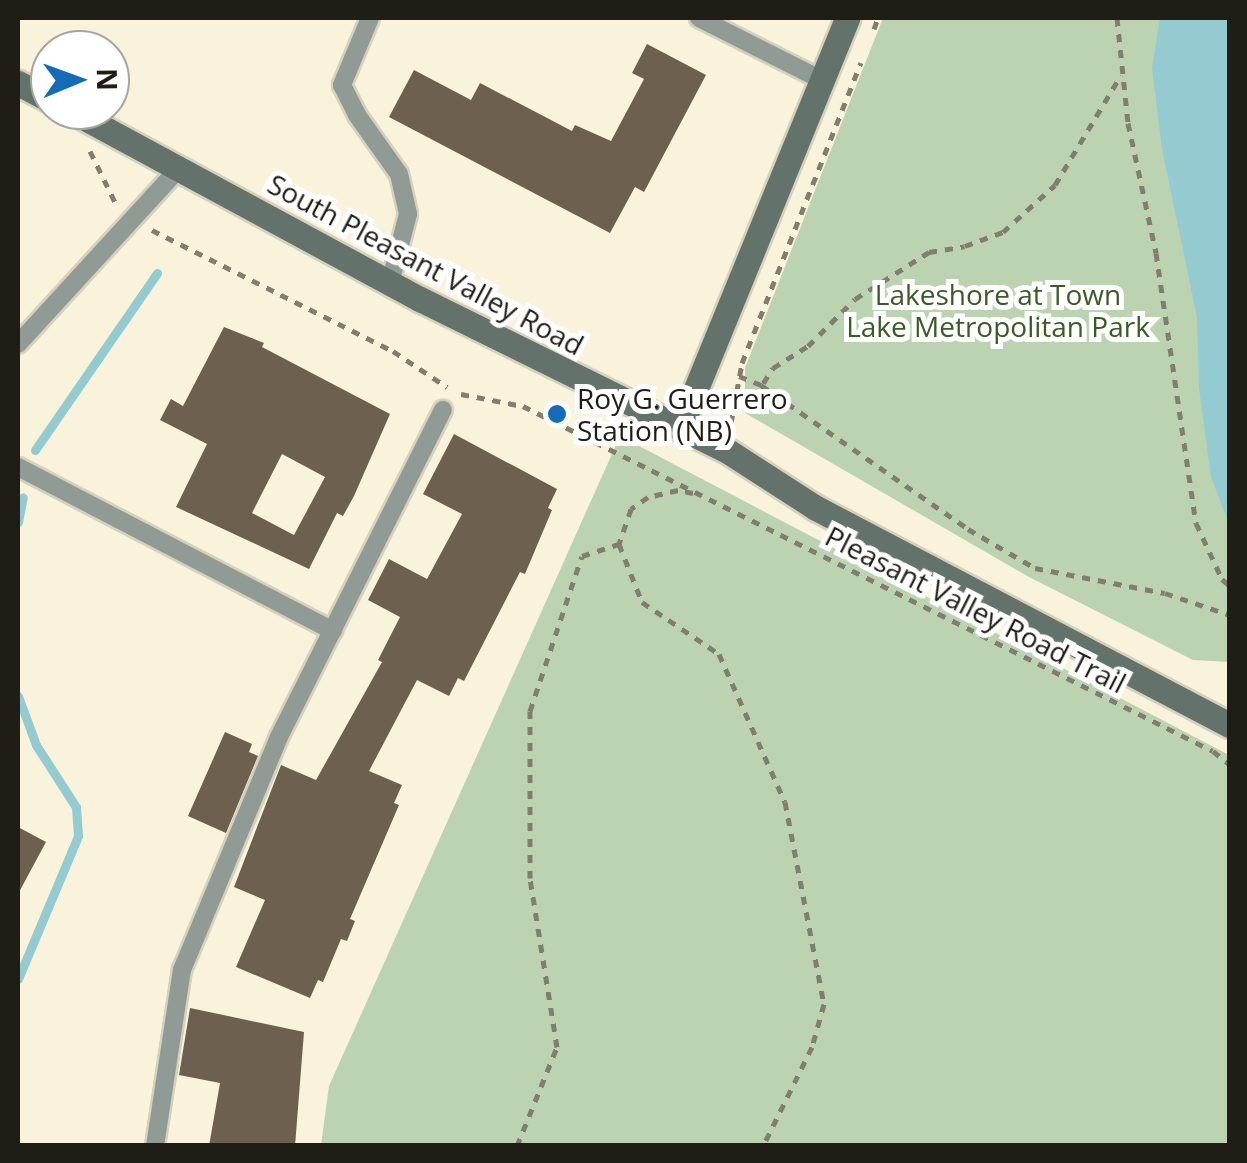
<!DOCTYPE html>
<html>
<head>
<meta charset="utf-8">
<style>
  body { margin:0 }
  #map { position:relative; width:1247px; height:1163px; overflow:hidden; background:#f9f3dc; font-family:"Open Sans",sans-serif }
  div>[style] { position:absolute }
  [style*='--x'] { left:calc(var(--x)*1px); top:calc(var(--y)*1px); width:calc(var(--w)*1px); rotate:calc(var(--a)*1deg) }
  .green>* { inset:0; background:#bbd3b0 }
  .water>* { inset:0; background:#93cbd1 }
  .stream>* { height:9px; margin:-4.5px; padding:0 4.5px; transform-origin:4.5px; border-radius:4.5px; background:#93cbd1 }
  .building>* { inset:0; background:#6e604f }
  .path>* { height:5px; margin-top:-2.5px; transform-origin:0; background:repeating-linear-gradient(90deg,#827e6f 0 8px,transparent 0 16px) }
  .roads { filter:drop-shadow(2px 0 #d6d1bc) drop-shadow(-2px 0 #d6d1bc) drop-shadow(0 2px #d6d1bc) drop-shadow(0 -2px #d6d1bc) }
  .lane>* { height:18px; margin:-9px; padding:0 9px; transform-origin:9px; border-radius:9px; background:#919b96 }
  .secondary>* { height:25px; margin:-12.5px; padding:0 12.5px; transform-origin:12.5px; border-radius:12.5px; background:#63726a }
  .dots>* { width:28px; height:28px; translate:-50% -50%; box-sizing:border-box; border:5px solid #fff; border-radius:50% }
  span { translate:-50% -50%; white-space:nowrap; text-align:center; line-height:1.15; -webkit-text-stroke:10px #fff; paint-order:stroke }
  .street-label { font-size:28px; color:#1f1d15 }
  .park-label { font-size:28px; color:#395b26 }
  .poi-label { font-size:28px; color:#1f1d15 }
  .left { translate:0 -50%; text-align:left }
  .frame { position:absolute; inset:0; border:20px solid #1f1d15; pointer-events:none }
  .north { position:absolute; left:30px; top:30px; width:100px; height:100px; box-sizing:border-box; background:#fff; border:2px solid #a5a5a1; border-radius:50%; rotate:89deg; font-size:28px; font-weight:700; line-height:40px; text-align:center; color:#1f1d15 }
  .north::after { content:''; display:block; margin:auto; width:35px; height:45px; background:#146cb9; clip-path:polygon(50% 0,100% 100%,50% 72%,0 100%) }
</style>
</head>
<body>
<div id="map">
  <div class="green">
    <div style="clip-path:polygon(883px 18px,1184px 18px,1229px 395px,1229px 662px,1193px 660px,1029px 577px,745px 413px,745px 368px)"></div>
    <div style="clip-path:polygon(620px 436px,1229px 755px,1229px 1145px,321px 1145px,329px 1086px)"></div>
  </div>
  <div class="water">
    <div style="clip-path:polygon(1160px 18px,1229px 18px,1229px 524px,1211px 477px,1199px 388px,1197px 317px,1162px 149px,1152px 68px)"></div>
  </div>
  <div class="stream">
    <div style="--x:35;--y:450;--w:215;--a:-55.4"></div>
    <div style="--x:18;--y:522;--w:25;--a:-79"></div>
    <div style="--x:18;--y:696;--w:52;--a:69.8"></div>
    <div style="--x:36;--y:745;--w:74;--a:57.2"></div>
    <div style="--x:76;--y:807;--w:29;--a:86"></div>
    <div style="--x:78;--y:836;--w:155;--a:112.8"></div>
  </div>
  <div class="building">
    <div style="clip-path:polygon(647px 44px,706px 75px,644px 192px,635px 187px,610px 233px,389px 117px,414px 70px,471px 100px,480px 83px,572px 131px,575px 125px,611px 141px,644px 79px,632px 73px)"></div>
    <div style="clip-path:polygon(evenodd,224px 327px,264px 343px,262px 347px,390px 414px,354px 496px,343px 516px,337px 513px,309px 569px,176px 507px,207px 444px,160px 420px,171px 399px,183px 406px,224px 327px,282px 454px,325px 477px,294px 535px,252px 513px,282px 454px)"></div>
    <div style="clip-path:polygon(454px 434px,557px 489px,548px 508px,552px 510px,525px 574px,520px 572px,464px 681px,458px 678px,449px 696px,417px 680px,369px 771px,402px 785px,394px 803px,399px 805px,350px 919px,355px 921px,347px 941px,341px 939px,323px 982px,318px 980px,310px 998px,236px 967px,265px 900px,234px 887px,281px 765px,316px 780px,382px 662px,378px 660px,400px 617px,368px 600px,389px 559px,427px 579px,462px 514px,423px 494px)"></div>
    <div style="clip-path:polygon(225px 732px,252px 744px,249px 752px,258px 756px,226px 833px,188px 816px)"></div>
    <div style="clip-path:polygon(18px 827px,46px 842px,18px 894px)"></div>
    <div style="clip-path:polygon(190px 1008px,304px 1032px,295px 1146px,209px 1146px,220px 1083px,179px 1075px)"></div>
  </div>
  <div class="path">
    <div style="--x:1117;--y:18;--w:106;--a:84"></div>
    <div style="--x:1128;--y:123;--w:133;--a:77.8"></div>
    <div style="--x:1156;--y:253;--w:273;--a:81.6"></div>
    <div style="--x:1196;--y:523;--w:62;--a:65.1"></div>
    <div style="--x:1222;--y:579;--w:11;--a:41"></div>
    <div style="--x:874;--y:29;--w:12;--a:-70"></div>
    <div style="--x:90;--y:151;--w:59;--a:63.9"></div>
    <div style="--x:152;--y:230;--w:270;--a:26.7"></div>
    <div style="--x:393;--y:351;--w:65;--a:33.7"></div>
    <div style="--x:739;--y:376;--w:24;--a:22"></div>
    <div style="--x:761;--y:385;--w:252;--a:34.8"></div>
    <div style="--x:968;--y:529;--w:78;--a:30.2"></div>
    <div style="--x:1035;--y:568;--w:132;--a:10.9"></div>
    <div style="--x:1165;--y:593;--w:69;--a:18.7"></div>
    <div style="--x:461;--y:394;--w:63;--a:11"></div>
    <div style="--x:523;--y:406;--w:771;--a:26.57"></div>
    <div style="--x:1213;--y:751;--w:22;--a:39"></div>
    <div style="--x:746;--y:410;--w:50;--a:-57.3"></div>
    <div style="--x:773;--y:368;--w:41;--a:-32.2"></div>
    <div style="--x:808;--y:346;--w:66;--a:-45"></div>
    <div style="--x:855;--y:299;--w:88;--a:-32.4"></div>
    <div style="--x:929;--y:252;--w:36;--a:-9"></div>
    <div style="--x:965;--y:246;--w:40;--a:-20.2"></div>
    <div style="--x:1003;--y:232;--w:70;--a:-42.1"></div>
    <div style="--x:1055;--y:185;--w:128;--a:-59"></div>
    <div style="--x:731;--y:423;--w:61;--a:-79.6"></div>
    <div style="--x:742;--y:363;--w:323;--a:-68.4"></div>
    <div style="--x:693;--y:493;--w:15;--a:-169"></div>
    <div style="--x:678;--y:490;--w:31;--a:167"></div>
    <div style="--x:648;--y:497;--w:21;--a:145"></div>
    <div style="--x:631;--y:509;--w:37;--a:109"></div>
    <div style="--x:619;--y:544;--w:62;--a:68.4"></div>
    <div style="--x:642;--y:602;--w:93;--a:34"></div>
    <div style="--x:719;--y:654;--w:162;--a:66"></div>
    <div style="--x:785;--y:802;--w:206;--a:79.1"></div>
    <div style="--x:824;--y:1004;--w:45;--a:105.6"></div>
    <div style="--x:812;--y:1047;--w:110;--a:116.3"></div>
    <div style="--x:517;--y:1146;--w:107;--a:-68"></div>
    <div style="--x:557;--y:1047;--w:171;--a:-99.1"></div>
    <div style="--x:530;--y:878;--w:167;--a:-90"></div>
    <div style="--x:530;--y:711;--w:163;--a:-71.5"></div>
    <div style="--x:582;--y:556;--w:39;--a:-18"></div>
  </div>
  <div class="roads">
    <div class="lane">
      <div style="--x:370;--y:18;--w:73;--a:112.7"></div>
      <div style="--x:342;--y:85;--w:34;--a:63"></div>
      <div style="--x:357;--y:115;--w:72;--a:54.6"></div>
      <div style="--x:399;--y:174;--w:41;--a:77.3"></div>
      <div style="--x:408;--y:214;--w:71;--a:104.6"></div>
      <div style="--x:699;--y:18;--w:138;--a:26.8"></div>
      <div style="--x:18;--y:344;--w:240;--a:-47.5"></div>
      <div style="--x:18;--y:467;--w:355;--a:27.5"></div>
      <div style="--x:155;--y:1146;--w:178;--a:-81.3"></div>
      <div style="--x:182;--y:970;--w:252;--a:-67.4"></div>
      <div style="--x:279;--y:737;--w:366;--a:-63.4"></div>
    </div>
    <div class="secondary">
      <div style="--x:18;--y:83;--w:36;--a:28"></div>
      <div style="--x:70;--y:110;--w:398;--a:28.4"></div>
      <div style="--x:420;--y:299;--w:341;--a:26.3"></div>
      <div style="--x:726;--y:450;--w:107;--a:32.8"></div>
      <div style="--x:816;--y:508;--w:467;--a:27.7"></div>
      <div style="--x:680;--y:428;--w:443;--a:-67.8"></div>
    </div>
  </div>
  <div class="dots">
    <div style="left:557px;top:414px;background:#146cb9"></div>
  </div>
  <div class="street-label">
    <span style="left:426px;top:264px;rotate:28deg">South Pleasant Valley Road</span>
    <span style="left:976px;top:609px;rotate:27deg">Pleasant Valley Road Trail</span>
  </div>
  <div class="park-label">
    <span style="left:998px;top:310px">Lakeshore at Town<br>Lake Metropolitan Park</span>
  </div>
  <div class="poi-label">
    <span class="left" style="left:577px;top:414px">Roy G. Guerrero<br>Station (NB)</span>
  </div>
  <div class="frame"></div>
  <div class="north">N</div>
</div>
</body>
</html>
